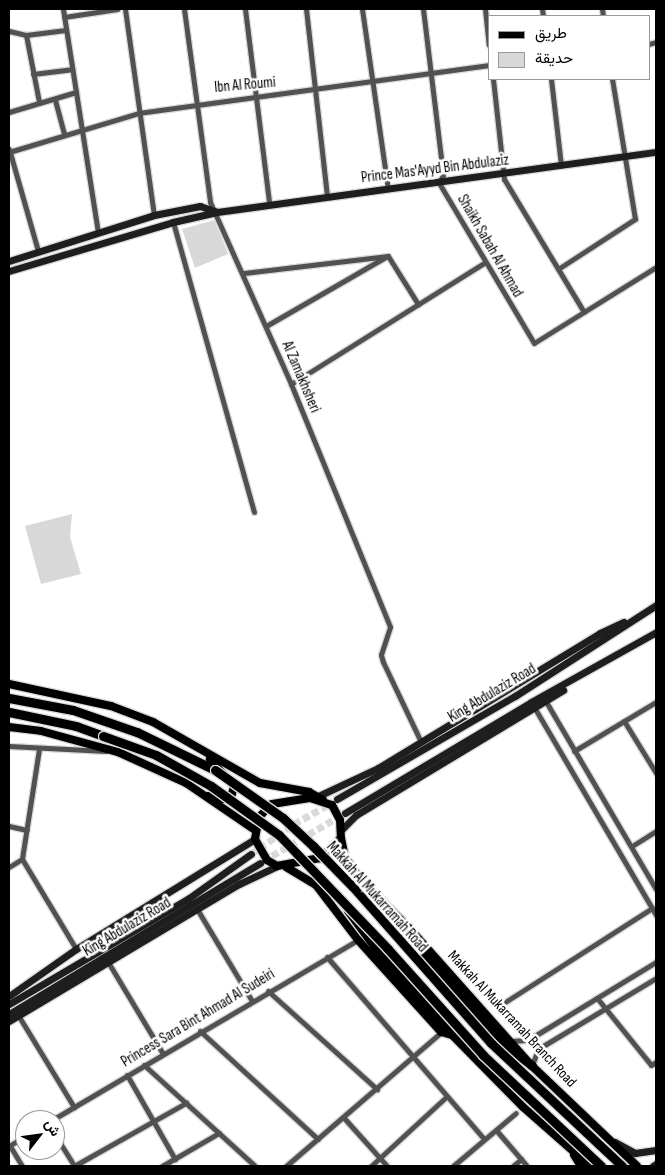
<!DOCTYPE html>
<html>
<head>
<meta charset="utf-8">
<style>
  body { margin:0 }
  #map { position:relative; width:665px; height:1175px; overflow:hidden; background:#fff; font-family:"Sofia Sans Condensed",Vazirmatn,sans-serif }
  div>[style] { position:absolute }
  [style*='--x'] { left:calc(var(--x)*1px); top:calc(var(--y)*1px); width:calc(var(--w)*1px); rotate:calc(var(--a)*1deg) }
  .green>* { inset:0; background:#d8d8d8 }
  .secondary-tunnel>* { height:7px; margin-top:-3.5px; transform-origin:0; background:repeating-linear-gradient(90deg,#d9d9d9 0 7px,transparent 0 10.5px) }
  .roads { filter:drop-shadow(1px 0 #dbdbdb) drop-shadow(-1px 0 #dbdbdb) drop-shadow(0 1px #dbdbdb) drop-shadow(0 -1px #dbdbdb) }
  .street>* { height:5px; margin:-2.5px; padding:0 2.5px; transform-origin:2.5px; border-radius:2.5px; background:#515151 }
  .secondary>* { height:7px; margin:-3.5px; padding:0 3.5px; transform-origin:3.5px; border-radius:3.5px; background:#1e1e1e }
  .primary>* { height:8px; margin:-4px; padding:0 4px; transform-origin:4px; border-radius:4px; background:#000 }
  .highway>* { height:9px; margin:-4.5px; padding:0 4.5px; transform-origin:4.5px; border-radius:4.5px; background:#000 }
  .bridges { filter:drop-shadow(1px 0 #dbdbdb) drop-shadow(-1px 0 #dbdbdb) drop-shadow(0 1px #dbdbdb) drop-shadow(0 -1px #dbdbdb) }
  .highway-bridge>* { height:9px; margin:-4.5px; padding:0 4.5px; transform-origin:4.5px; border-radius:4.5px; background:#000 }
  span { translate:-50% -50%; white-space:nowrap; text-align:center; line-height:1.15; -webkit-text-stroke:5px #fff; paint-order:stroke }
  .street-label { font-size:15px; color:#000 }
  .frame { position:absolute; inset:0; border:10px solid #000; pointer-events:none }
  .legend { position:absolute; left:488px; top:15px; width:162px; height:65px; box-sizing:border-box; background:#fff; border:1px solid #999; margin:0; padding:6px 9px; list-style:none; font-size:15px; color:#000 }
  .legend li { display:flex; align-items:center; gap:10px; height:25px }
  .legend b { width:25px; border:1px solid #999 }
  .north { position:absolute; left:15px; top:1110px; width:50px; height:50px; box-sizing:border-box; background:#fff; border:1px solid #999; border-radius:50%; rotate:60deg; font-size:14px; font-weight:700; line-height:20px; text-align:center; color:#000 }
  .north::after { content:''; display:block; margin:auto; width:18px; height:22px; background:#000; clip-path:polygon(50% 0,100% 100%,50% 72%,0 100%) }
</style>
</head>
<body>
<div id="map">
  <div class="green">
    <div style="clip-path:polygon(215px 220px,228px 254px,195px 268px,182px 229px)"></div>
    <div style="clip-path:polygon(72px 514px,70px 537px,81px 574px,41px 584px,25px 526px)"></div>
  </div>
  <div class="secondary-tunnel">
    <div style="--x:251;--y:854;--w:52;--a:-34.9"></div>
    <div style="--x:294;--y:824;--w:45;--a:-29.4"></div>
    <div style="--x:263;--y:861;--w:95;--a:-30.3"></div>
  </div>
  <div class="roads">
    <div class="street">
      <div style="--x:63;--y:9;--w:226;--a:81.1"></div>
      <div style="--x:125;--y:9;--w:208;--a:82"></div>
      <div style="--x:184;--y:9;--w:195;--a:82.3"></div>
      <div style="--x:210;--y:202;--w:199;--a:66"></div>
      <div style="--x:291;--y:384;--w:262;--a:67.8"></div>
      <div style="--x:390;--y:627;--w:29;--a:108"></div>
      <div style="--x:381;--y:655;--w:7;--a:74"></div>
      <div style="--x:383;--y:662;--w:89;--a:64.6"></div>
      <div style="--x:245;--y:9;--w:195;--a:82.9"></div>
      <div style="--x:306;--y:9;--w:188;--a:83.6"></div>
      <div style="--x:362;--y:9;--w:182;--a:81.8"></div>
      <div style="--x:423;--y:9;--w:167;--a:83.1"></div>
      <div style="--x:443;--y:175;--w:9;--a:117"></div>
      <div style="--x:439;--y:183;--w:186;--a:59.3"></div>
      <div style="--x:534;--y:343;--w:144;--a:-31.9"></div>
      <div style="--x:485;--y:9;--w:36;--a:84"></div>
      <div style="--x:542;--y:9;--w:7;--a:82"></div>
      <div style="--x:602;--y:9;--w:7;--a:82"></div>
      <div style="--x:64;--y:17;--w:54;--a:-8.6"></div>
      <div style="--x:9;--y:31;--w:17;--a:13"></div>
      <div style="--x:26;--y:35;--w:40;--a:-7.1"></div>
      <div style="--x:26;--y:35;--w:68;--a:79"></div>
      <div style="--x:649;--y:44;--w:7;--a:-16"></div>
      <div style="--x:33;--y:74;--w:39;--a:-7"></div>
      <div style="--x:493;--y:79;--w:101;--a:83.7"></div>
      <div style="--x:504;--y:179;--w:155;--a:59"></div>
      <div style="--x:551;--y:79;--w:87;--a:83.4"></div>
      <div style="--x:55;--y:100;--w:35;--a:75"></div>
      <div style="--x:9;--y:112;--w:70;--a:-16.6"></div>
      <div style="--x:9;--y:149;--w:106;--a:74.1"></div>
      <div style="--x:9;--y:152;--w:136;--a:-16.7"></div>
      <div style="--x:139;--y:113;--w:353;--a:-7.8"></div>
      <div style="--x:173;--y:222;--w:301;--a:74.4"></div>
      <div style="--x:558;--y:269;--w:92;--a:-33"></div>
      <div style="--x:635;--y:219;--w:142;--a:-99.3"></div>
      <div style="--x:244;--y:273;--w:145;--a:-6.7"></div>
      <div style="--x:388;--y:256;--w:57;--a:58"></div>
      <div style="--x:266;--y:326;--w:140;--a:-30"></div>
      <div style="--x:291;--y:384;--w:228;--a:-32.1"></div>
      <div style="--x:545;--y:700;--w:219;--a:59.6"></div>
      <div style="--x:534;--y:707;--w:241;--a:59.6"></div>
      <div style="--x:624;--y:721;--w:61;--a:58.4"></div>
      <div style="--x:9;--y:746;--w:97;--a:3"></div>
      <div style="--x:39;--y:749;--w:111;--a:98.8"></div>
      <div style="--x:22;--y:859;--w:105;--a:59"></div>
      <div style="--x:574;--y:751;--w:96;--a:-30.9"></div>
      <div style="--x:9;--y:826;--w:18;--a:13"></div>
      <div style="--x:632;--y:846;--w:28;--a:-32"></div>
      <div style="--x:9;--y:867;--w:15;--a:-32"></div>
      <div style="--x:197;--y:909;--w:107;--a:59.1"></div>
      <div style="--x:327;--y:957;--w:240;--a:49.2"></div>
      <div style="--x:108;--y:962;--w:107;--a:59.1"></div>
      <div style="--x:268;--y:991;--w:147;--a:42"></div>
      <div style="--x:597;--y:998;--w:86;--a:51.1"></div>
      <div style="--x:651;--y:1065;--w:6;--a:-31"></div>
      <div style="--x:502;--y:1004;--w:178;--a:-32.6"></div>
      <div style="--x:18;--y:1015;--w:108;--a:58.7"></div>
      <div style="--x:200;--y:1031;--w:160;--a:42.5"></div>
      <div style="--x:510;--y:1041;--w:18;--a:-3"></div>
      <div style="--x:528;--y:1040;--w:150;--a:-31.4"></div>
      <div style="--x:144;--y:1065;--w:150;--a:42.3"></div>
      <div style="--x:532;--y:1065;--w:17;--a:-69"></div>
      <div style="--x:538;--y:1049;--w:138;--a:-31"></div>
      <div style="--x:127;--y:1075;--w:97;--a:60.3"></div>
      <div style="--x:344;--y:1118;--w:64;--a:48.1"></div>
      <div style="--x:52;--y:1120;--w:355;--a:-30.5"></div>
      <div style="--x:496;--y:1130;--w:48;--a:49.3"></div>
      <div style="--x:55;--y:1135;--w:36;--a:58"></div>
      <div style="--x:9;--y:1146;--w:19;--a:-32"></div>
      <div style="--x:10;--y:1146;--w:23;--a:59"></div>
      <div style="--x:74;--y:1166;--w:129;--a:-29.4"></div>
      <div style="--x:162;--y:1166;--w:66;--a:-30.1"></div>
      <div style="--x:286;--y:1166;--w:205;--a:-40.8"></div>
      <div style="--x:371;--y:1166;--w:103;--a:-42.6"></div>
      <div style="--x:453;--y:1166;--w:82;--a:-40.1"></div>
      <div style="--x:513;--y:1166;--w:11;--a:-41"></div>
    </div>
    <div class="secondary">
      <div style="--x:9;--y:261;--w:152;--a:-17.6"></div>
      <div style="--x:154;--y:215;--w:47;--a:-11.1"></div>
      <div style="--x:200;--y:206;--w:18;--a:19"></div>
      <div style="--x:9;--y:271;--w:171;--a:-16.6"></div>
      <div style="--x:173;--y:222;--w:45;--a:-12.8"></div>
      <div style="--x:217;--y:212;--w:443;--a:-7.8"></div>
      <div style="--x:314;--y:798;--w:71;--a:-25.1"></div>
      <div style="--x:378;--y:768;--w:260;--a:-31.3"></div>
      <div style="--x:600;--y:633;--w:26;--a:-25"></div>
      <div style="--x:337;--y:799;--w:206;--a:-30.1"></div>
      <div style="--x:515;--y:696;--w:168;--a:-32.8"></div>
      <div style="--x:345;--y:813;--w:217;--a:-30.8"></div>
      <div style="--x:531;--y:702;--w:143;--a:-29.2"></div>
      <div style="--x:342;--y:829;--w:20;--a:-45"></div>
      <div style="--x:356;--y:815;--w:242;--a:-31.1"></div>
      <div style="--x:9;--y:996;--w:82;--a:-35"></div>
      <div style="--x:76;--y:949;--w:210;--a:-31.6"></div>
      <div style="--x:9;--y:1004;--w:209;--a:-30.5"></div>
      <div style="--x:189;--y:898;--w:76;--a:-35.4"></div>
      <div style="--x:9;--y:1014;--w:293;--a:-31"></div>
      <div style="--x:9;--y:1021;--w:268;--a:-30.8"></div>
      <div style="--x:239;--y:884;--w:42;--a:-25.3"></div>
      <div style="--x:615;--y:1142;--w:23;--a:29"></div>
      <div style="--x:635;--y:1153;--w:21;--a:-8"></div>
      <div style="--x:653;--y:1166;--w:4;--a:-34"></div>
    </div>
    <div class="primary">
      <div style="--x:9;--y:684;--w:104;--a:12.2"></div>
      <div style="--x:111;--y:706;--w:45;--a:20.9"></div>
      <div style="--x:153;--y:722;--w:123;--a:29.7"></div>
      <div style="--x:260;--y:783;--w:50;--a:10.4"></div>
      <div style="--x:309;--y:792;--w:16;--a:30"></div>
      <div style="--x:9;--y:727;--w:32;--a:7"></div>
      <div style="--x:41;--y:731;--w:80;--a:15.3"></div>
      <div style="--x:118;--y:752;--w:75;--a:24.5"></div>
      <div style="--x:186;--y:783;--w:83;--a:34.3"></div>
      <div style="--x:208;--y:796;--w:16;--a:11"></div>
      <div style="--x:224;--y:799;--w:9;--a:-32"></div>
      <div style="--x:232;--y:794;--w:8;--a:-76"></div>
      <div style="--x:234;--y:786;--w:36;--a:-132"></div>
      <div style="--x:310;--y:798;--w:23;--a:18"></div>
      <div style="--x:332;--y:805;--w:17;--a:62"></div>
      <div style="--x:340;--y:820;--w:18;--a:87"></div>
      <div style="--x:341;--y:838;--w:29;--a:136"></div>
      <div style="--x:320;--y:858;--w:44;--a:169.5"></div>
      <div style="--x:277;--y:866;--w:12;--a:-149"></div>
      <div style="--x:267;--y:860;--w:24;--a:-120"></div>
      <div style="--x:255;--y:839;--w:22;--a:-80"></div>
      <div style="--x:259;--y:817;--w:18;--a:-45"></div>
      <div style="--x:272;--y:804;--w:38;--a:-9"></div>
      <div style="--x:341;--y:838;--w:19;--a:78"></div>
      <div style="--x:345;--y:857;--w:24;--a:55"></div>
      <div style="--x:359;--y:877;--w:71;--a:45.6"></div>
      <div style="--x:409;--y:928;--w:185;--a:48.3"></div>
      <div style="--x:532;--y:1066;--w:145;--a:43.6"></div>
      <div style="--x:286;--y:867;--w:35;--a:31"></div>
      <div style="--x:316;--y:885;--w:69;--a:52.6"></div>
      <div style="--x:358;--y:940;--w:124;--a:47.9"></div>
      <div style="--x:441;--y:1032;--w:11;--a:15"></div>
      <div style="--x:348;--y:911;--w:52;--a:53.6"></div>
      <div style="--x:379;--y:953;--w:110;--a:48.3"></div>
      <div style="--x:452;--y:1035;--w:101;--a:45.4"></div>
      <div style="--x:523;--y:1107;--w:89;--a:41.4"></div>
      <div style="--x:574;--y:1155;--w:13;--a:58"></div>
    </div>
    <div class="highway">
      <div style="--x:9;--y:698;--w:65;--a:10.6"></div>
      <div style="--x:73;--y:710;--w:68;--a:19"></div>
      <div style="--x:137;--y:732;--w:87;--a:26"></div>
      <div style="--x:9;--y:712;--w:68;--a:11.8"></div>
      <div style="--x:76;--y:726;--w:29;--a:20"></div>
      <div style="--x:362;--y:894;--w:39;--a:40"></div>
      <div style="--x:392;--y:919;--w:166;--a:48.2"></div>
      <div style="--x:503;--y:1043;--w:37;--a:38"></div>
    </div>
  </div>
  <div class="bridges">
    <div class="highway-bridge">
      <div style="--x:103;--y:736;--w:56;--a:19.7"></div>
      <div style="--x:156;--y:755;--w:63;--a:29.4"></div>
      <div style="--x:211;--y:786;--w:84;--a:35.8"></div>
      <div style="--x:279;--y:835;--w:158;--a:46.3"></div>
      <div style="--x:388;--y:949;--w:142;--a:48.1"></div>
      <div style="--x:483;--y:1055;--w:162;--a:43.2"></div>
      <div style="--x:215;--y:770;--w:83;--a:35.2"></div>
      <div style="--x:283;--y:818;--w:41;--a:43"></div>
      <div style="--x:313;--y:846;--w:57;--a:45.7"></div>
      <div style="--x:353;--y:887;--w:208;--a:48.5"></div>
      <div style="--x:491;--y:1043;--w:180;--a:43.2"></div>
    </div>
  </div>
  <div class="street-label">
    <span style="left:245px;top:85px;rotate:-5deg">Ibn Al Roumi</span>
    <span style="left:435px;top:169px;rotate:-7deg">Prince Mas'Ayyd Bin Abdulaziz</span>
    <span style="left:490px;top:246px;rotate:60deg">Shaikh Sabah Al Ahmad</span>
    <span style="left:301px;top:377px;rotate:67deg">Al Zamakhsheri</span>
    <span style="left:492px;top:693px;rotate:-31deg">King Abdulaziz Road</span>
    <span style="left:377px;top:897px;rotate:48deg">Makkah Al Mukarramah Road</span>
    <span style="left:127px;top:927px;rotate:-31deg">King Abdulaziz Road</span>
    <span style="left:198px;top:1018px;rotate:-31deg">Princess Sara Bint Ahmad Al Sudeiri</span>
    <span style="left:512px;top:1019px;rotate:47deg">Makkah Al Mukarramah Branch Road</span>
  </div>
  <div class="frame"></div>
  <ul class="legend">
  <li><b style="height:6px;background:#000"></b>طريق</li>
  <li><b style="height:14px;background:#d8d8d8"></b>حديقة</li>
  </ul>
  <div class="north">ش</div>
</div>
</body>
</html>
